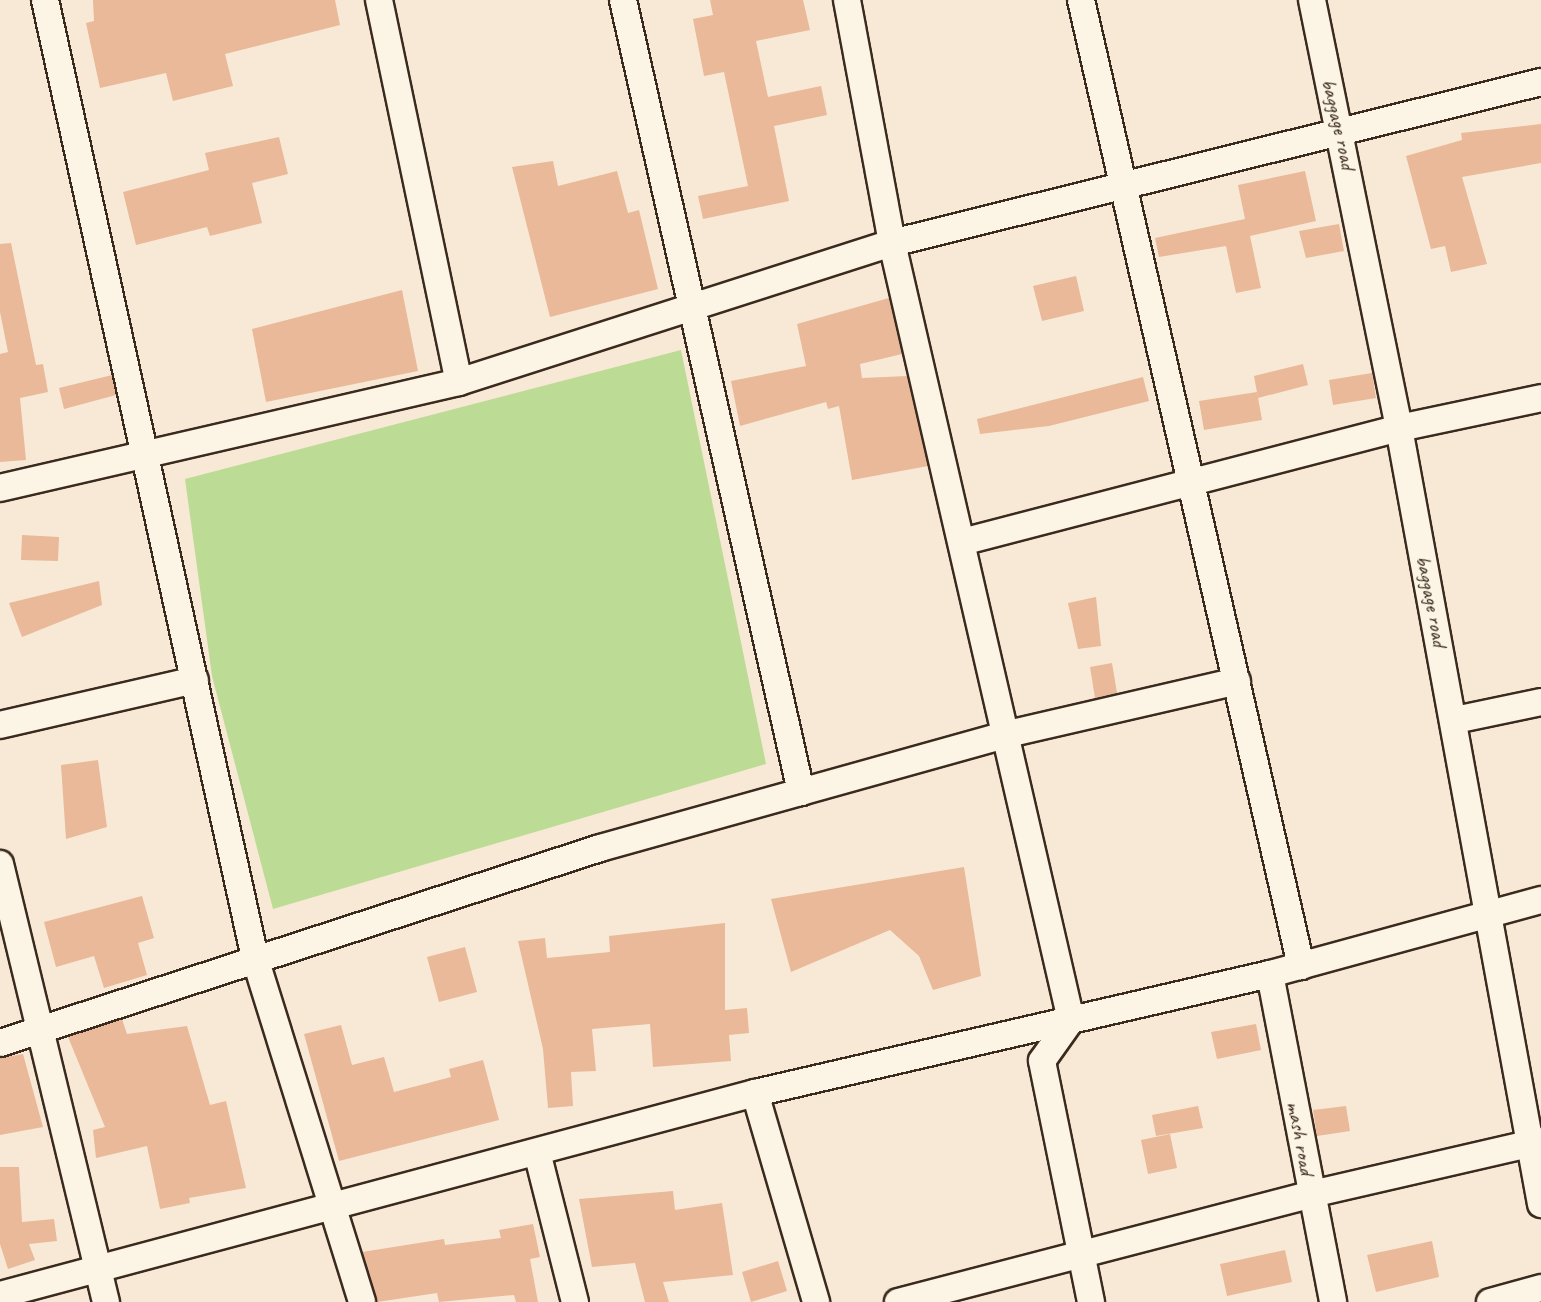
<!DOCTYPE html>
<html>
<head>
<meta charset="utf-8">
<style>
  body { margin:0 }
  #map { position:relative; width:1541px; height:1302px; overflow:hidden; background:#f8e9d6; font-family:Caveat,sans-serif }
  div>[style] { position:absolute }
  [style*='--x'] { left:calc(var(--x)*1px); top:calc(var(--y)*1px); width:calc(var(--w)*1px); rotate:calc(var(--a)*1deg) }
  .green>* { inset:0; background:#bcdc95 }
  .building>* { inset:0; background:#e9b999 }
  .roads { filter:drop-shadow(2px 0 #3b2a1e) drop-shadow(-2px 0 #3b2a1e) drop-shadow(0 2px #3b2a1e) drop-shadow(0 -2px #3b2a1e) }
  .street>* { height:26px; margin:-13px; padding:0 13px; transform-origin:13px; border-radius:13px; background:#fcf5e5 }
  span { translate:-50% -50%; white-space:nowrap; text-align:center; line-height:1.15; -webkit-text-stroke:5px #fcf5e5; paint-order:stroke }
  .street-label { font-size:21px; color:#3b2a1e }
</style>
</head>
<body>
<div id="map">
  <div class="green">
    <div style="clip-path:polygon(681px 350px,766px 764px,273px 909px,212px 676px,185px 479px)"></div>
  </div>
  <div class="building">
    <div style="clip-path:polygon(93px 0,335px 0,340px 25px,225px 54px,233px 86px,173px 101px,166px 73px,100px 88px,86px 23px,94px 21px)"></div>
    <div style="clip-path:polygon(710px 0,803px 0,810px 30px,756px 41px,768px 97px,821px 86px,827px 115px,774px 126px,789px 201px,703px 219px,698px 196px,748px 186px,724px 72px,704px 76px,693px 19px,713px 15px)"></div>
    <div style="clip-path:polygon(1541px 124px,1541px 163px,1462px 177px,1487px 264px,1451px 272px,1445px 246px,1431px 249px,1406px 156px,1462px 140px,1461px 133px)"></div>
    <div style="clip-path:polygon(279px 137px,288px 174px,252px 183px,262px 223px,210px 236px,207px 227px,136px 245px,123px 192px,209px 170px,205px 153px)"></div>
    <div style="clip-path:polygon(553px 161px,558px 186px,617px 171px,628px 213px,639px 210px,658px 289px,550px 317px,512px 167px)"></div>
    <div style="clip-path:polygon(1305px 171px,1316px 221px,1250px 236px,1261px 288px,1236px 293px,1226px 246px,1159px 257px,1155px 238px,1245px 219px,1238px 185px)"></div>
    <div style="clip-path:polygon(1339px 224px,1344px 251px,1306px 258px,1299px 231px)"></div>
    <div style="clip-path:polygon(11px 243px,34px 355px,36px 365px,43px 364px,48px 392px,20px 398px,26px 460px,0 462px,0 354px,8px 352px,0 312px,0 244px)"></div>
    <div style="clip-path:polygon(1076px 276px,1084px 311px,1042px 321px,1033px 286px)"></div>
    <div style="clip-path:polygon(402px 290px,418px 371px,266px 402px,252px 329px)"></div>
    <div style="clip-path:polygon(889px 298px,902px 354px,860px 364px,862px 378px,907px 376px,928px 466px,852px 480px,839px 406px,828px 409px,826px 402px,740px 426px,731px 381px,806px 366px,797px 324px)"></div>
    <div style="clip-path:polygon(1303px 364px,1308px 385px,1258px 398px,1254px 376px)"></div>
    <div style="clip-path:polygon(1372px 373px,1376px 398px,1333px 405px,1329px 380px)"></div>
    <div style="clip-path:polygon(112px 375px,116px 395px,64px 409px,59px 388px)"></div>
    <div style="clip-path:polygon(1143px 377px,1149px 401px,1049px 426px,980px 434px,977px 419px)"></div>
    <div style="clip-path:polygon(1257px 392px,1262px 420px,1204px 430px,1199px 401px)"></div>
    <div style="clip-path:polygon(22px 535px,59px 537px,58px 561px,21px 560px)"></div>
    <div style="clip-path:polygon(99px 581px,102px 605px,22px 637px,9px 603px)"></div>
    <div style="clip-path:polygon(1096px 597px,1101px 646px,1078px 649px,1068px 603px)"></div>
    <div style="clip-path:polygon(1112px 663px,1117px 693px,1095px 698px,1090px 667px)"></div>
    <div style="clip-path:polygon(98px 760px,107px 827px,66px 839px,61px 765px)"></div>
    <div style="clip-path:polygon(964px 867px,981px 976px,933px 990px,919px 956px,890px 930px,791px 972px,771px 899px)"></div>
    <div style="clip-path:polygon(142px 896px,154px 938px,138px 943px,147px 975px,104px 988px,94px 956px,56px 967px,44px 922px)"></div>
    <div style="clip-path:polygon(725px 923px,725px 1010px,747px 1008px,749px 1033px,729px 1035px,731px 1061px,653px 1067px,650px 1024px,592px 1029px,596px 1071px,571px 1072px,573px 1106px,548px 1108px,543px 1049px,518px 941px,545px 938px,547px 958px,610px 952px,609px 936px)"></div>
    <div style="clip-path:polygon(465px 947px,477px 992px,439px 1002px,427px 957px)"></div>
    <div style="clip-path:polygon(122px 1019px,127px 1034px,187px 1026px,210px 1105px,226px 1101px,246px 1188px,189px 1198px,190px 1203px,160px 1209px,147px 1146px,96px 1158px,93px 1130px,105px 1127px,68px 1037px)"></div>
    <div style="clip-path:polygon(1256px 1024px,1261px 1050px,1217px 1059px,1211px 1032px)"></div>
    <div style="clip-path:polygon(341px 1025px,352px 1065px,384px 1057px,394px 1092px,451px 1077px,449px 1069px,483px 1060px,499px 1120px,339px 1161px,304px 1034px)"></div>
    <div style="clip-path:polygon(23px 1054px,43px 1127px,0 1135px,0 1058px)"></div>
    <div style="clip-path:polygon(1198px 1106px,1203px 1128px,1156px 1136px,1152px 1115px)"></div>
    <div style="clip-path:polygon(1346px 1106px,1350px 1131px,1317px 1136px,1313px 1110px)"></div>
    <div style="clip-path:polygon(1170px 1134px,1177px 1168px,1148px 1174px,1141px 1140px)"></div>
    <div style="clip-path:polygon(0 1167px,19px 1167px,22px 1222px,54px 1219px,57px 1241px,29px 1244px,35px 1260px,8px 1269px,0 1244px)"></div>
    <div style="clip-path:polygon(673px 1191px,675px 1210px,722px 1203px,733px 1275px,663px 1282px,669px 1302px,645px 1302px,635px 1263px,592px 1267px,579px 1199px)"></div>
    <div style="clip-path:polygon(533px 1224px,540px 1257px,530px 1259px,538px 1302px,516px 1302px,514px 1295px,439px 1302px,437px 1293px,377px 1302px,362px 1252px,444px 1239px,445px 1245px,501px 1238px,499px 1230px)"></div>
    <div style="clip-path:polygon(1432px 1241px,1439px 1277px,1376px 1292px,1367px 1255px)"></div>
    <div style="clip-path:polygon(1285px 1250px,1292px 1282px,1227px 1296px,1220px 1264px)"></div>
    <div style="clip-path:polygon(778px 1261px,787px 1291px,751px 1302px,742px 1272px)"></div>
  </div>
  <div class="roads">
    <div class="street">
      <div style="--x:45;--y:0;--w:981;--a:77.64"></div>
      <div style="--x:255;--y:958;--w:360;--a:72.7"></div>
      <div style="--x:379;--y:0;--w:390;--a:78.2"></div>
      <div style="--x:623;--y:0;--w:812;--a:77.33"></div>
      <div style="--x:847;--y:0;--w:247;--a:79.5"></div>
      <div style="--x:892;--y:243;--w:797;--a:77.03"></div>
      <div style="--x:1071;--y:1020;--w:50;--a:125.3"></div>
      <div style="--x:1042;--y:1061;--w:246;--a:78.5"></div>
      <div style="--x:1081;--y:0;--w:991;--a:77.17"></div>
      <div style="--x:1312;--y:0;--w:437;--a:78.5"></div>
      <div style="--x:1399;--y:428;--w:789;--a:79.63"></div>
      <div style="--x:0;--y:488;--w:471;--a:-13"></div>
      <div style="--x:459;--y:382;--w:455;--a:-17.8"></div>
      <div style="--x:892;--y:243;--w:669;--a:-13.93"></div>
      <div style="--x:962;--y:542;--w:452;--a:-14.6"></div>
      <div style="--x:1399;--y:428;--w:145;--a:-11.9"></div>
      <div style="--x:1455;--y:720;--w:88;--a:-11.8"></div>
      <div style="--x:0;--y:725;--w:200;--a:-13"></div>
      <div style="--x:0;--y:864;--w:451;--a:76.4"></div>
      <div style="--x:1270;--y:974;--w:334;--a:79.1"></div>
      <div style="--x:0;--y:1043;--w:631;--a:-18"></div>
      <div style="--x:600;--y:848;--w:424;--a:-15.6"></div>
      <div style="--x:1008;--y:734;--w:235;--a:-13"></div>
      <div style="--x:755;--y:1093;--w:218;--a:73.7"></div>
      <div style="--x:537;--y:1152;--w:155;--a:75.8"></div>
      <div style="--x:0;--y:1295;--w:782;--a:-14.98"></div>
      <div style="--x:755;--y:1093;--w:529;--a:-13.01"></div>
      <div style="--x:1270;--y:974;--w:281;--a:-15.3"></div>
      <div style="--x:898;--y:1302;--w:428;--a:-14.6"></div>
      <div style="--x:1312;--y:1194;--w:235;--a:-13"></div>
      <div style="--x:1490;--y:1302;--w:53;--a:-15.4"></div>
    </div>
  </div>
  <div class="street-label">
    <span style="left:1339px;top:124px;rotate:77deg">baggage road</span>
    <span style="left:1432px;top:601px;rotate:79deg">baggage road</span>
    <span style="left:1301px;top:1138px;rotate:79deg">mash road</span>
  </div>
</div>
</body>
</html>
